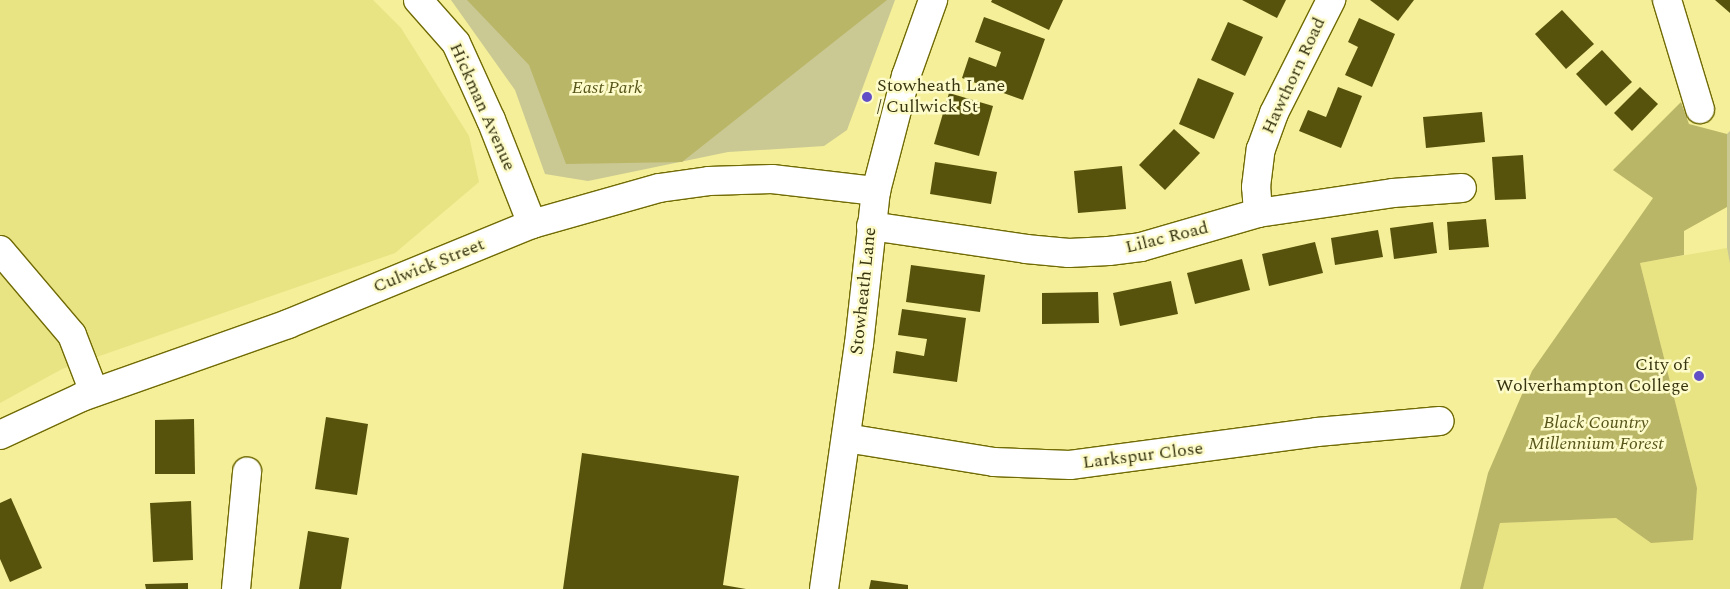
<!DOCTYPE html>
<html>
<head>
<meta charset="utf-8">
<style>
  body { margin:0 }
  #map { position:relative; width:1730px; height:589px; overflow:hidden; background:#f4ef98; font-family:Spectral,serif }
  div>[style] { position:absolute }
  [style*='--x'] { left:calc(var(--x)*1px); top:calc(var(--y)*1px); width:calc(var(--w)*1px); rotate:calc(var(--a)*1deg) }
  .built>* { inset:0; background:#e8e383 }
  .green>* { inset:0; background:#cac893 }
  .forest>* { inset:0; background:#bab667 }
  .building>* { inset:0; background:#57530c }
  .roads { filter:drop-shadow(1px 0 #716b05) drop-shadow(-1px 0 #716b05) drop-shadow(0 1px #716b05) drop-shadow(0 -1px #716b05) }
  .minor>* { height:28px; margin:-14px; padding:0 14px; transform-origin:14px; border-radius:14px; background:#fff }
  .dots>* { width:14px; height:14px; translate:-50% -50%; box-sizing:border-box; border:2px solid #fdfbc9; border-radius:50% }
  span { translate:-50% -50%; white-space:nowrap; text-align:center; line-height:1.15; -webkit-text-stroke:5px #fdfbc9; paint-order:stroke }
  .street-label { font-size:18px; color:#373510 }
  .poi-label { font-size:18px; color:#373510 }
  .left { translate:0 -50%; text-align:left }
  .right { translate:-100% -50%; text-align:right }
  .park-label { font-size:18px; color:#58551a; font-style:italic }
</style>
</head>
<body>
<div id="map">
  <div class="built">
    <div style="clip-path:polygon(0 0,373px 0,401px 28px,469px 136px,479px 182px,395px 253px,62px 369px,0 403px)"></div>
    <div style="clip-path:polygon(1727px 248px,1730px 264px,1730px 589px,1483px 589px,1500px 523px,1616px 518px,1651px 543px,1697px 488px,1640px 263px)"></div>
  </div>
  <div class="green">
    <div style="clip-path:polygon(451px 0,895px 0,847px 130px,824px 146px,728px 152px,588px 181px,545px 174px,515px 90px)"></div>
    <div style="clip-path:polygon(1730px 131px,1730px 264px,1727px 248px,1727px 134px)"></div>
  </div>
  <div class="forest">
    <div style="clip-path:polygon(467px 0,887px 0,682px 162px,566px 164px,529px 65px)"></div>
    <div style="clip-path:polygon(1681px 102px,1689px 124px,1727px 134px,1727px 207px,1684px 231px,1684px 255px,1640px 263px,1697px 488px,1693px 540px,1651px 543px,1616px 518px,1500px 523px,1483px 589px,1460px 589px,1488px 473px,1532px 371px,1653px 198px,1613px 170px)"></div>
  </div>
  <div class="building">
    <div style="clip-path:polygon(992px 0,1063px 0,1049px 30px,991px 2px)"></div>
    <div style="clip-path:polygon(1242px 0,1286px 0,1277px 18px)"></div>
    <div style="clip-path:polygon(1370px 0,1414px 0,1398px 21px)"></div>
    <div style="clip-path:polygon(1715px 0,1730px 0,1730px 13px)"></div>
    <div style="clip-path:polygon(1562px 10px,1594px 44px,1566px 69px,1535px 34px)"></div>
    <div style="clip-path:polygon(984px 17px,1045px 39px,1023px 100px,962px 78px,969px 57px,996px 67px,1001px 52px,975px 42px)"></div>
    <div style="clip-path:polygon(1359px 18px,1395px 34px,1372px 87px,1345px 75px,1358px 47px,1348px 42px)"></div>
    <div style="clip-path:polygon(1228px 22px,1263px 37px,1245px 76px,1211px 60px)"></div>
    <div style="clip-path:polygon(1602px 50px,1632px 82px,1606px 106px,1576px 74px)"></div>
    <div style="clip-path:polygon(1198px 78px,1234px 93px,1214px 139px,1179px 124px)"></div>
    <div style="clip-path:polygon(1338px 87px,1362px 96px,1341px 148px,1299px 131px,1308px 110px,1326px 117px)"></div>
    <div style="clip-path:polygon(1640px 87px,1658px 104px,1632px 131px,1614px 113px)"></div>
    <div style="clip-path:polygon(949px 93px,993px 106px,979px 156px,934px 144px)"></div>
    <div style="clip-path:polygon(1482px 112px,1485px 142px,1426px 148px,1423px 117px)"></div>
    <div style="clip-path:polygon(1174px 129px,1200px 153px,1165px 190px,1139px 165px)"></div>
    <div style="clip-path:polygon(1523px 155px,1526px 199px,1495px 200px,1492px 157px)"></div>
    <div style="clip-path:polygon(935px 162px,997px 172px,991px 204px,930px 194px)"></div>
    <div style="clip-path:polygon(1122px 166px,1126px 209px,1078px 213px,1074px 171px)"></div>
    <div style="clip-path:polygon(1486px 219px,1489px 247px,1449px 250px,1447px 222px)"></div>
    <div style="clip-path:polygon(1433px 222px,1437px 253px,1394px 259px,1390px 228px)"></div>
    <div style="clip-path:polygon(1378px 230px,1383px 257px,1335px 265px,1331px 238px)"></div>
    <div style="clip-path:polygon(1315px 242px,1323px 273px,1269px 286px,1262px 254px)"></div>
    <div style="clip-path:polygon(1242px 259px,1250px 290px,1195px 304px,1187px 273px)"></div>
    <div style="clip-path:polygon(911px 265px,985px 275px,980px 312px,906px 302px)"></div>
    <div style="clip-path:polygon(1171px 281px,1178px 314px,1120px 326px,1113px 293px)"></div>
    <div style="clip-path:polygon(1098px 292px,1099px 323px,1042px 324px,1042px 293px)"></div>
    <div style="clip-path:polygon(902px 309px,966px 318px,957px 382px,893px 373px,896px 351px,924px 356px,927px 339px,898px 335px)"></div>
    <div style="clip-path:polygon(326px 417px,368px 424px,357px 495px,315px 489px)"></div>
    <div style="clip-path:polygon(194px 419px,195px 474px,155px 474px,155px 420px)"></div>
    <div style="clip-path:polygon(582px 453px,739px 476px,723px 585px,746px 589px,563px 589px)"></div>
    <div style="clip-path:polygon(11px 498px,42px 568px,10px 582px,0 559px,0 503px)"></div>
    <div style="clip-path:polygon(191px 501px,193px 560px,153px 562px,150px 503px)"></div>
    <div style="clip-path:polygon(308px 531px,349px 538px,341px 589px,299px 589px)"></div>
    <div style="clip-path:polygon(871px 580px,908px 585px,908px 589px,869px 589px)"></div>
    <div style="clip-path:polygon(188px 583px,188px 589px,146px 589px,145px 584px)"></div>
  </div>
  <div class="roads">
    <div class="minor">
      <div style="--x:418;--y:0;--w:57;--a:48.5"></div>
      <div style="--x:456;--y:43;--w:85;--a:65.6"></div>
      <div style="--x:491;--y:120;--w:112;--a:68.5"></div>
      <div style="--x:1667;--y:0;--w:114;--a:73.2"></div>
      <div style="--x:1258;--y:213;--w:26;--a:-94"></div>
      <div style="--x:1256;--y:187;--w:38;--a:-83"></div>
      <div style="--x:1261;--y:149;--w:38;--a:-70"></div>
      <div style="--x:1274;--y:113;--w:127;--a:-63.2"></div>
      <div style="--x:871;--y:226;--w:157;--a:8.4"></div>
      <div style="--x:1026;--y:249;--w:43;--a:5.3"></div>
      <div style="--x:1069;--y:253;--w:40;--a:-2.9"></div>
      <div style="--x:1109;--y:251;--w:32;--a:-7"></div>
      <div style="--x:1141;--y:247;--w:122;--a:-16.2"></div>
      <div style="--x:1258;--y:213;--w:136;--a:-8.4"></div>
      <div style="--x:1393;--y:193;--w:69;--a:-4.1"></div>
      <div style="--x:0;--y:250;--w:111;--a:49.7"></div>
      <div style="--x:72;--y:335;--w:61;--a:68.9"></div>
      <div style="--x:0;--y:435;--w:90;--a:-24.9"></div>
      <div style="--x:82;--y:397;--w:219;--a:-19.5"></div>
      <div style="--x:288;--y:324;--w:264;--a:-22.3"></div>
      <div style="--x:532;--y:224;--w:132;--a:-15.8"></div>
      <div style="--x:659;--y:188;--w:50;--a:-8"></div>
      <div style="--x:709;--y:181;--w:63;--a:-1.8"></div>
      <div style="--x:772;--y:179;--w:105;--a:6.6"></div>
      <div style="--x:846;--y:438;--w:150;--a:9.2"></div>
      <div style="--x:994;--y:462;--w:76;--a:2.3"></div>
      <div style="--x:1070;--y:465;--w:249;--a:-7.6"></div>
      <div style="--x:1317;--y:432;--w:123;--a:-5.1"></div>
      <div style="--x:236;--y:589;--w:118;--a:-84.6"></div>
      <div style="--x:824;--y:589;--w:247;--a:-81.9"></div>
      <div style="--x:859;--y:344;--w:154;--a:-83.7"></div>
      <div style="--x:876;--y:191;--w:119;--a:-75.4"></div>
      <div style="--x:906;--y:76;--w:81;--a:-70.4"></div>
    </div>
  </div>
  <div class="dots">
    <div style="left:867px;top:97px;background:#624ec6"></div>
    <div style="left:1699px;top:376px;background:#624ec6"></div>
  </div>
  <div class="street-label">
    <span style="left:1294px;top:76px;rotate:-65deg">Hawthorn Road</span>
    <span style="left:482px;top:107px;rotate:66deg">Hickman Avenue</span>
    <span style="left:1167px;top:238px;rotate:-14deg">Lilac Road</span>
    <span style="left:429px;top:266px;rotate:-22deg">Culwick Street</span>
    <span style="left:864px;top:291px;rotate:-84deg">Stowheath Lane</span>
    <span style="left:1143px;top:456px;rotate:-7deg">Larkspur Close</span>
  </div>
  <div class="poi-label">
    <span class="left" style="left:877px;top:97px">Stowheath Lane<br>/ Cullwick St</span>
    <span class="right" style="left:1689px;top:376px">City of<br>Wolverhampton College</span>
  </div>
  <div class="park-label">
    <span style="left:607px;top:88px">East Park</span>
    <span style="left:1596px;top:434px">Black Country<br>Millennium Forest</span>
  </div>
</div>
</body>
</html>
